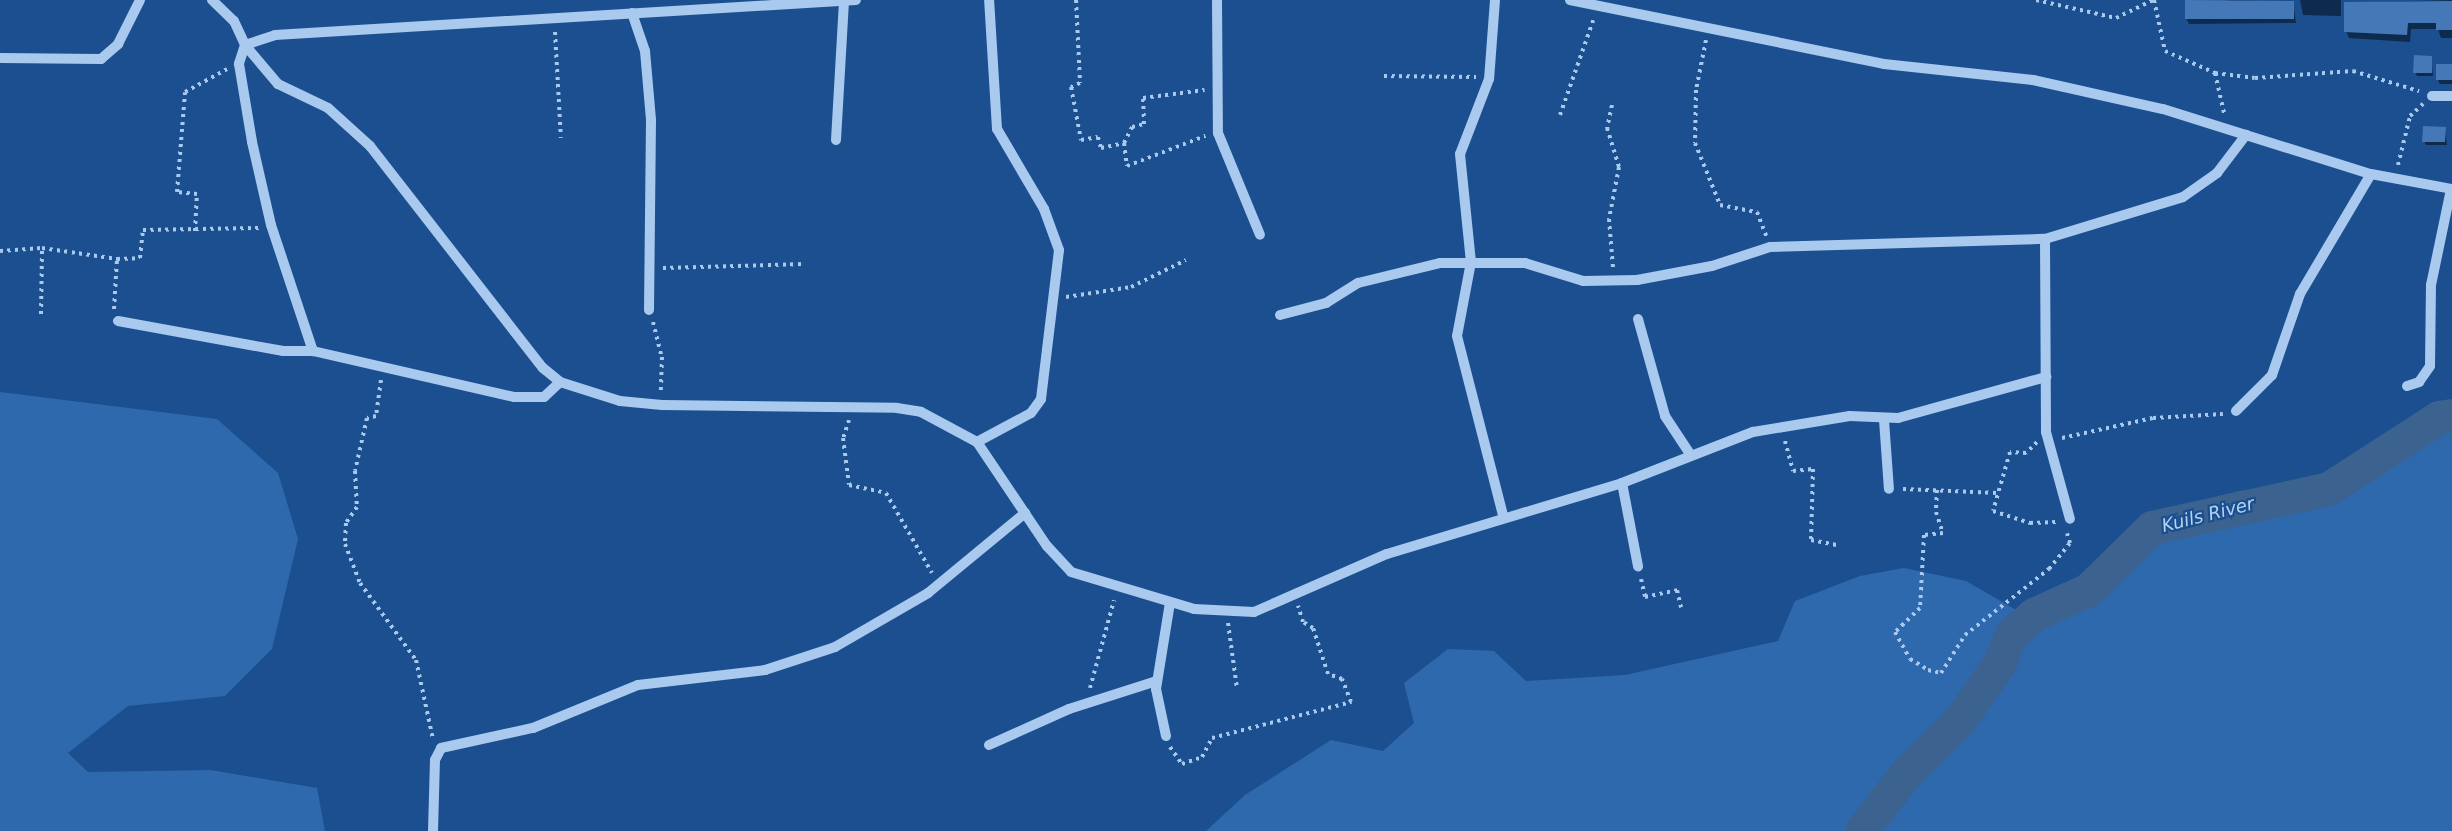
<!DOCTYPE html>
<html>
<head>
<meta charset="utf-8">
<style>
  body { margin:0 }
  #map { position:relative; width:2452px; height:831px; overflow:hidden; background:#1b4f8f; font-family:"DejaVu Sans",sans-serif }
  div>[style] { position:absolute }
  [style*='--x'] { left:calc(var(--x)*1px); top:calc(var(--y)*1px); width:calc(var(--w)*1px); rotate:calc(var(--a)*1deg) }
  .green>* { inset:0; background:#2e69ad }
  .shadow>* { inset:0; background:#0007 }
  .river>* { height:34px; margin:-17px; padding:0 17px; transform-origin:17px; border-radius:17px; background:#3c6290 }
  .building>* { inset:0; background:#4478b7 }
  .path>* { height:4px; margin-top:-2px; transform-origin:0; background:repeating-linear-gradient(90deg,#a9c9ee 0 3px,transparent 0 7.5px) }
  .minor>* { height:10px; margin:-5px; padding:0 5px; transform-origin:5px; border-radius:5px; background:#a9c9ee }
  span { translate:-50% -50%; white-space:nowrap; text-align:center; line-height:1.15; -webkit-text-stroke:4.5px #1b4f8f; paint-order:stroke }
  .water-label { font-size:18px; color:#b5d3f5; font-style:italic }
</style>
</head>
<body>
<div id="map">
  <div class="green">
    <div style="clip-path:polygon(0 392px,217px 419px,278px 473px,298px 539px,272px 649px,225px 696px,128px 706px,68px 753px,88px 772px,211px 770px,317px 788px,325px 831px,0 831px)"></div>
    <div style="clip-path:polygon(2452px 404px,2452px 831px,1206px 831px,1245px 795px,1331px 740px,1383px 751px,1414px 723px,1404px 683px,1448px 649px,1494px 651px,1526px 681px,1625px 675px,1778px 641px,1795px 601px,1860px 576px,1904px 568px,1966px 581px,2018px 611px,2085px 582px,2125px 544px,2145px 515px,2239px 491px,2307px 483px,2345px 469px,2436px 407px)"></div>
  </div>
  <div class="shadow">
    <div style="clip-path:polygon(2228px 0,2293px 2px,2296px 23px,2189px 24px,2186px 18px)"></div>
    <div style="clip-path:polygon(2300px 0,2341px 0,2341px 16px,2303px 15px)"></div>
    <div style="clip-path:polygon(2452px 0,2452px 38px,2441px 38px,2438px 29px,2411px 29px,2410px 42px,2349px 38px,2346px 31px,2346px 3px)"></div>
    <div style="clip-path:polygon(2431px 57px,2433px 76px,2417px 76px,2415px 72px)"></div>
    <div style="clip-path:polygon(2452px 65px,2452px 84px,2440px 84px,2438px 80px)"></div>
    <div style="clip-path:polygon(2445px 128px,2447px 145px,2426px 145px,2424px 141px)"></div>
  </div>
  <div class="river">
    <div style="--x:1862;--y:831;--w:73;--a:-52.2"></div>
    <div style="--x:1907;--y:773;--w:73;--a:-44.4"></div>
    <div style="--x:1959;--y:722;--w:70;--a:-54.9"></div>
    <div style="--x:1999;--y:665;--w:33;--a:-67"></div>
    <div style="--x:2012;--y:635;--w:30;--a:-42"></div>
    <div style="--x:2034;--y:615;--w:60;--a:-24.4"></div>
    <div style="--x:2089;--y:590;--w:88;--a:-44.5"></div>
    <div style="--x:2152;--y:528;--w:181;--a:-12.4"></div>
    <div style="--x:2329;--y:489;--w:131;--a:-32.8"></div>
    <div style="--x:2439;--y:418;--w:13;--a:-9"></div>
  </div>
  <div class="building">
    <div style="clip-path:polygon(2185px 0,2294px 1px,2294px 19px,2185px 19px)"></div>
    <div style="clip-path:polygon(2452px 1px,2452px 30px,2436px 30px,2436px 23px,2408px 23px,2407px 35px,2344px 32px,2344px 2px)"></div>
    <div style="clip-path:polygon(2414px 55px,2432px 56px,2432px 73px,2413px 73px)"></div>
    <div style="clip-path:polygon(2436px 64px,2452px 64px,2452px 80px,2436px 80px)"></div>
    <div style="clip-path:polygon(2423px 126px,2446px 127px,2445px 142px,2422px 142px)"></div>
  </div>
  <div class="path">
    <div style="--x:1076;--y:0;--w:83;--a:87.2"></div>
    <div style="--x:1080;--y:83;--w:10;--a:156"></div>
    <div style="--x:1071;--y:87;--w:54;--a:79.3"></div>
    <div style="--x:1081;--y:140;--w:17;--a:-10"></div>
    <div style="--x:1098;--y:137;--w:11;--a:75"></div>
    <div style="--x:1101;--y:148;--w:24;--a:-12"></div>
    <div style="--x:1124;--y:143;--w:23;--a:83"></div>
    <div style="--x:1127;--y:166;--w:84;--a:-21"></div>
    <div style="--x:2036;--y:0;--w:82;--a:12.7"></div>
    <div style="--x:2116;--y:18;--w:41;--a:-25.9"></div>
    <div style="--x:2154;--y:0;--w:52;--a:77.8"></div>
    <div style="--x:2165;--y:51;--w:55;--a:23.7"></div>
    <div style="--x:2215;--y:73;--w:40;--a:7.1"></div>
    <div style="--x:2255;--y:78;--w:98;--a:-4.1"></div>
    <div style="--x:2353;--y:71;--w:69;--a:16.9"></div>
    <div style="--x:555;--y:32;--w:106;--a:86.8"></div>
    <div style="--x:1706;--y:40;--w:51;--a:101.3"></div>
    <div style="--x:1696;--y:90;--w:53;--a:91.1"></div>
    <div style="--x:1695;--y:143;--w:67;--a:68"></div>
    <div style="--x:1720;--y:205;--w:38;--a:11"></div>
    <div style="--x:1757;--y:212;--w:26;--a:69"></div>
    <div style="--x:2215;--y:73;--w:41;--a:77.3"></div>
    <div style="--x:1384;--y:76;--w:92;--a:0.6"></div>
    <div style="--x:1612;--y:105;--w:24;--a:102"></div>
    <div style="--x:1607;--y:128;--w:41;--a:72.9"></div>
    <div style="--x:1619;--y:167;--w:53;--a:100.9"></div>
    <div style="--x:1609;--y:219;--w:49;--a:85.3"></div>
    <div style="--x:1560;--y:115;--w:103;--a:-70.7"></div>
    <div style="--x:1124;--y:143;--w:18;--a:-63"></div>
    <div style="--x:1132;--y:127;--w:12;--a:-14"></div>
    <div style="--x:1144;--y:124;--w:26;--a:-92"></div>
    <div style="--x:1143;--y:98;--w:62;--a:-7.5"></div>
    <div style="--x:2398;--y:165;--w:50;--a:-76.2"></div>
    <div style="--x:2410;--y:116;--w:18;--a:-43"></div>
    <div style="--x:195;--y:231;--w:37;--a:-87"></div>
    <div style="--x:197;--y:194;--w:20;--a:-174"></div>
    <div style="--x:177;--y:192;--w:100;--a:-85.4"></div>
    <div style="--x:185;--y:92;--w:48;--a:-28.7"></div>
    <div style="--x:0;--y:251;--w:42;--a:-4.1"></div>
    <div style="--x:42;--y:248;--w:76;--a:8.3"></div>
    <div style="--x:663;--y:268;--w:141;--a:-1.6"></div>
    <div style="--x:1066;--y:297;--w:66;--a:-8.7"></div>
    <div style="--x:1131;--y:287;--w:61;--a:-26.1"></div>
    <div style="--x:114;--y:309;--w:50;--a:-86.6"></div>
    <div style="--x:117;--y:259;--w:23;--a:-2"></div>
    <div style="--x:140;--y:258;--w:28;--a:-84"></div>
    <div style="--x:143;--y:230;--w:116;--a:-1"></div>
    <div style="--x:41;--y:314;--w:66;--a:-89.1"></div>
    <div style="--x:653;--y:322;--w:36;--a:76"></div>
    <div style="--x:662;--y:357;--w:35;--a:92"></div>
    <div style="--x:381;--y:380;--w:36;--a:98"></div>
    <div style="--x:376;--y:416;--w:9;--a:167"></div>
    <div style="--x:367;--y:418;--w:54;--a:102.8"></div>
    <div style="--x:355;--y:471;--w:36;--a:87"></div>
    <div style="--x:357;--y:507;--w:19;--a:125"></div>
    <div style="--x:346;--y:523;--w:21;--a:93"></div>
    <div style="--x:345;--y:544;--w:42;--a:69"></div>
    <div style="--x:360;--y:583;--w:95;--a:54"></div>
    <div style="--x:416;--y:660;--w:81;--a:77.9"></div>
    <div style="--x:849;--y:420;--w:19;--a:108"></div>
    <div style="--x:843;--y:438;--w:47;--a:82.7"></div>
    <div style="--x:849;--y:485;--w:38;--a:12"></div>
    <div style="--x:886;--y:493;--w:92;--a:60.1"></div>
    <div style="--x:2062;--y:438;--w:93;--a:-12.4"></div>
    <div style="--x:2153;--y:418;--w:70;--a:-3.3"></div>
    <div style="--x:1785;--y:441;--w:31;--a:75"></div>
    <div style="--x:1793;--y:471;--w:20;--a:-6"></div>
    <div style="--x:1813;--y:469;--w:71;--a:91.6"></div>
    <div style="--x:1811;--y:540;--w:26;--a:11"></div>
    <div style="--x:2037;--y:442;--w:16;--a:135"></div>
    <div style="--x:2026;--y:453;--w:16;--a:-176"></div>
    <div style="--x:2010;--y:452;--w:61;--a:106.1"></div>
    <div style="--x:1993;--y:511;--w:39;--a:18"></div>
    <div style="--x:2030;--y:523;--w:26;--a:-2"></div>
    <div style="--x:1903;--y:489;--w:95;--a:2.4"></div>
    <div style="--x:1937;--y:490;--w:22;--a:93"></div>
    <div style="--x:1936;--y:512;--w:22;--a:72"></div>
    <div style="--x:1943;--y:533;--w:19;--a:174"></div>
    <div style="--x:1924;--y:535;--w:73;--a:93.1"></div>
    <div style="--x:1920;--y:608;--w:35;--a:136"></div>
    <div style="--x:1895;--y:632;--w:31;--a:61"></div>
    <div style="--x:1910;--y:659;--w:21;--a:31"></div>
    <div style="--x:1928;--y:670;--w:13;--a:13"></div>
    <div style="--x:1941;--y:673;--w:45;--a:-57.7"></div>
    <div style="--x:1965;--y:635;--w:107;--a:-38.2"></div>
    <div style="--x:2049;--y:569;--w:33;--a:-51"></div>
    <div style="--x:2070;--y:543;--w:10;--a:-107"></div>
    <div style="--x:1641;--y:579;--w:18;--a:77"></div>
    <div style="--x:1645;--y:597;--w:33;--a:-12"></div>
    <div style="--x:1677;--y:590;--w:18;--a:77"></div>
    <div style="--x:1228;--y:623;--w:67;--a:82.2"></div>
    <div style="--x:1090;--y:688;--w:91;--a:-74.7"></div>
    <div style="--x:1170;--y:747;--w:21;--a:55"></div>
    <div style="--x:1182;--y:764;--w:21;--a:-19"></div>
    <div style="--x:1202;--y:757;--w:21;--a:-62"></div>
    <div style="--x:1212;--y:738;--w:144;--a:-14.5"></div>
    <div style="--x:1351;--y:702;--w:25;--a:-111"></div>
    <div style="--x:1342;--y:679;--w:15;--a:-160"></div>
    <div style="--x:1328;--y:674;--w:48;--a:-108.1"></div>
    <div style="--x:1313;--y:628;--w:12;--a:-149"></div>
    <div style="--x:1303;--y:622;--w:17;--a:-107"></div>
  </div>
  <div class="minor">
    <div style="--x:212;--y:0;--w:30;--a:44"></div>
    <div style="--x:234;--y:21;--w:26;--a:65"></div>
    <div style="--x:245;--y:45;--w:32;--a:-18"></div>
    <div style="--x:275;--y:35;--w:582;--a:-3.45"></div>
    <div style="--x:1217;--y:0;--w:133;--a:89.6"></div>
    <div style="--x:1218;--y:133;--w:110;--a:67.6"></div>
    <div style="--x:1495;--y:0;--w:79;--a:94.3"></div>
    <div style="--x:1489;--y:79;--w:80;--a:111.1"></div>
    <div style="--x:1460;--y:154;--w:109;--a:84.2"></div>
    <div style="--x:1471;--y:262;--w:75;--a:100.7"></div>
    <div style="--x:1457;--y:336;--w:185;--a:75.6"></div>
    <div style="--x:1570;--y:0;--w:320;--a:11.5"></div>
    <div style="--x:1884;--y:64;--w:150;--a:6.1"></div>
    <div style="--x:2033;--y:80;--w:133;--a:12.6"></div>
    <div style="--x:2163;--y:109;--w:218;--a:17.4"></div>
    <div style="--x:2371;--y:174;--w:82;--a:10.5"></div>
    <div style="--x:632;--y:13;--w:40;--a:71.1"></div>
    <div style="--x:645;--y:51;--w:69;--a:85"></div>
    <div style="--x:651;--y:120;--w:190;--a:90.6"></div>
    <div style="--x:245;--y:45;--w:51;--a:49.8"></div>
    <div style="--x:278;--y:84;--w:55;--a:25.6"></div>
    <div style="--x:328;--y:108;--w:57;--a:42.1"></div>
    <div style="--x:370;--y:146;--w:281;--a:52.1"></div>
    <div style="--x:543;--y:368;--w:22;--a:39"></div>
    <div style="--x:560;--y:382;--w:63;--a:17.6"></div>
    <div style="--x:620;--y:401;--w:42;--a:5.4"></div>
    <div style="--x:662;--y:405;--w:235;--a:0.7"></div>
    <div style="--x:897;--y:408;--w:24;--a:9"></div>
    <div style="--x:921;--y:412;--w:64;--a:28.2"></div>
    <div style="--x:977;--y:442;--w:61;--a:-28.2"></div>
    <div style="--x:1031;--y:413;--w:17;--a:-54"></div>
    <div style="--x:1041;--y:399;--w:150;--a:-83.1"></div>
    <div style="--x:1059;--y:250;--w:44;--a:-110.1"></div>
    <div style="--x:1044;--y:209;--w:93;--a:-120.4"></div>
    <div style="--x:997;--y:129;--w:129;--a:-93.5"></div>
    <div style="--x:245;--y:45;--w:20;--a:108"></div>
    <div style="--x:239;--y:64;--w:79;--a:80.5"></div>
    <div style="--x:252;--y:142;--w:85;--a:77.1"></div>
    <div style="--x:271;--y:225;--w:133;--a:71.6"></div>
    <div style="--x:313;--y:351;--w:206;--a:12.9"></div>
    <div style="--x:514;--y:397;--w:30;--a:0"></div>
    <div style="--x:544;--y:397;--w:22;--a:-43"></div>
    <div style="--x:0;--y:58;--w:101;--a:0.6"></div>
    <div style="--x:101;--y:59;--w:23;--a:-41"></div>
    <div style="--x:118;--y:44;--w:49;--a:-63.4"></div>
    <div style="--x:2432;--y:96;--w:20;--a:0"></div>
    <div style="--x:836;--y:140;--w:139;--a:-86.7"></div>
    <div style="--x:2045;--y:239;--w:193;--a:89.7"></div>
    <div style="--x:2046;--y:432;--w:90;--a:74.6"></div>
    <div style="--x:1280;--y:315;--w:48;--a:-14.6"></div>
    <div style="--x:1326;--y:303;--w:38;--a:-32"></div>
    <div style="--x:1358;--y:283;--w:84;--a:-13.7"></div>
    <div style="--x:1440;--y:263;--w:85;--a:0"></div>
    <div style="--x:1525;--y:263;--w:61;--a:17.2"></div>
    <div style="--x:1583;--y:281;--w:54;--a:-1.1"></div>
    <div style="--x:1637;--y:280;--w:76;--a:-10.6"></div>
    <div style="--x:1712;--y:266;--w:61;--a:-18.1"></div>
    <div style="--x:1770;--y:247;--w:275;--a:-1.7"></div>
    <div style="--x:2045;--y:239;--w:144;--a:-16.9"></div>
    <div style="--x:2183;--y:197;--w:42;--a:-35.2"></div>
    <div style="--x:2217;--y:173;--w:48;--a:-52.7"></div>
    <div style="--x:1638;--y:319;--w:101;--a:74.4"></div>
    <div style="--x:1665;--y:416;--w:45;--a:56.7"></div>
    <div style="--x:118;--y:321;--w:168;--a:10.3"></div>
    <div style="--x:283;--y:351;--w:30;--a:0"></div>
    <div style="--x:2407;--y:386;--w:13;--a:-18"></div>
    <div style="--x:2419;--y:382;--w:19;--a:-55"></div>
    <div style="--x:2430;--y:366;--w:81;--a:-89.3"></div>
    <div style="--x:2431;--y:285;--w:98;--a:-78.2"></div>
    <div style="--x:2236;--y:411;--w:51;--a:-45"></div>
    <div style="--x:2272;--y:375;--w:86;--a:-70.9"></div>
    <div style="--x:2300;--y:294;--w:139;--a:-59.4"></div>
    <div style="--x:1884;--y:420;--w:69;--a:85.9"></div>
    <div style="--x:977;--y:442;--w:125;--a:56.1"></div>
    <div style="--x:1047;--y:546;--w:35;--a:47"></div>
    <div style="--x:1071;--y:572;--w:128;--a:16.7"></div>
    <div style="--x:1194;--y:609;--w:60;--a:2.9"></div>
    <div style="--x:1254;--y:612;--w:145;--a:-23.6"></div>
    <div style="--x:1387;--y:554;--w:245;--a:-16.8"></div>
    <div style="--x:1622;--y:483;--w:141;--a:-21.3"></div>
    <div style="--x:1753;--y:432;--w:98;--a:-9.4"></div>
    <div style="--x:1850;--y:416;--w:48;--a:2.4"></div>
    <div style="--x:1898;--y:418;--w:154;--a:-15.5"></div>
    <div style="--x:1622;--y:483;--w:85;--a:79.1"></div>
    <div style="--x:1166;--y:736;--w:48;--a:-102"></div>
    <div style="--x:1156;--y:689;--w:87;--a:-80.8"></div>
    <div style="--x:989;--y:745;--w:88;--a:-24.2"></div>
    <div style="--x:1069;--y:709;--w:92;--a:-17.7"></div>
    <div style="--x:433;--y:831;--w:71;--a:-88.4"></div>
    <div style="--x:435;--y:760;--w:13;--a:-63"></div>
    <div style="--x:441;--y:748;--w:94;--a:-12.3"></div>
    <div style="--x:533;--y:728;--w:113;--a:-22.3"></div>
    <div style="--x:638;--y:685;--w:128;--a:-6.7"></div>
    <div style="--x:765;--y:670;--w:74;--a:-18.2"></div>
    <div style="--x:835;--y:647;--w:108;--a:-30.1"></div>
    <div style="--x:928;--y:593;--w:126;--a:-39.5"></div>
  </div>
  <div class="water-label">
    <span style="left:2208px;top:515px;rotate:-14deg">Kuils River</span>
  </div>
</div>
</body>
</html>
